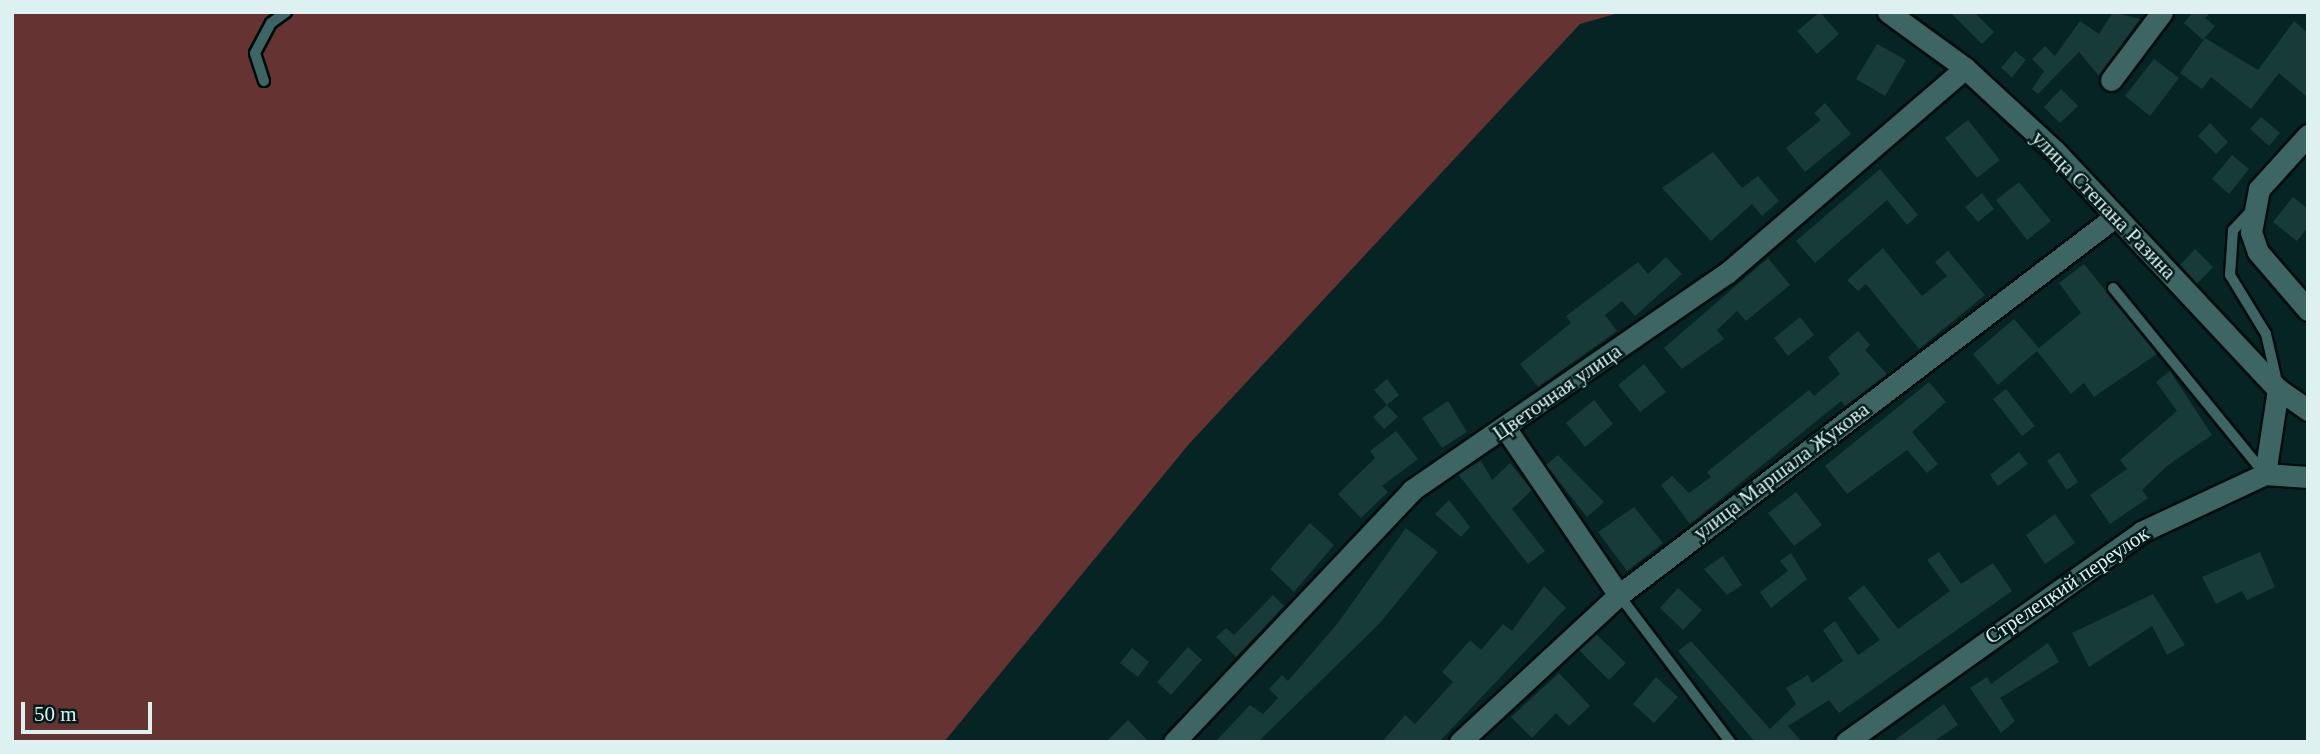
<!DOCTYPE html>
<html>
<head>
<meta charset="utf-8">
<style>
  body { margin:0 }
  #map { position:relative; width:2320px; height:754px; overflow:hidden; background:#052423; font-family:Georgia,serif }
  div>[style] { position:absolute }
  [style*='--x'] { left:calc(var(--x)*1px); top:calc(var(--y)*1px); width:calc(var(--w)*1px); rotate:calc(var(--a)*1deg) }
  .green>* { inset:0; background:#653331 }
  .building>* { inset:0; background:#173b39 }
  .roads { filter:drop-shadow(2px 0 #000c0b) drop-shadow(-2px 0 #000c0b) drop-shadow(0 2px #000c0b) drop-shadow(0 -2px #000c0b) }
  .lane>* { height:10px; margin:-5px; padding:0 5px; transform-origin:5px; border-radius:5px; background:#3d6563 }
  .street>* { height:21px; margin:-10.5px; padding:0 10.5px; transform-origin:10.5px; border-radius:10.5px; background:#3d6563 }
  span { translate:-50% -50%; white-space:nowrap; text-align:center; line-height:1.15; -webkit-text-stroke:5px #001b1a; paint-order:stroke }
  .street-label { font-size:21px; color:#ddf2f0 }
  .frame { position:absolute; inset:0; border:14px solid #ddf2f0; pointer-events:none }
  .scale { position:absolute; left:21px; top:702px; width:131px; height:32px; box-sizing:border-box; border:4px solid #ddf2f0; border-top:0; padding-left:9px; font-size:21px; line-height:24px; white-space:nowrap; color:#ddf2f0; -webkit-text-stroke:5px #001b1a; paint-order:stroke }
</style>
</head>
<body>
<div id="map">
  <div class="green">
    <div style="clip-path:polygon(12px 12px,1622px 12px,1580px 24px,1189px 444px,944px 742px,12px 742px)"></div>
  </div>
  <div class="building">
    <div style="clip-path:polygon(1820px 12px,1839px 34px,1817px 54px,1797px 31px)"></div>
    <div style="clip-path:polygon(1950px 12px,1974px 12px,1994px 32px,1982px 44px)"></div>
    <div style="clip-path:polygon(2113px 12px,2140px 19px,2099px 76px,2079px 52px,2038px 94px,2032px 89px,2044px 71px,2032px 59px,2045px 46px,2055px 56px,2080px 21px,2099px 34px)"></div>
    <div style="clip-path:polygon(2193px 12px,2211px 12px,2205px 18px,2215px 26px,2203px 40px,2184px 23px)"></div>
    <div style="clip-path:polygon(2294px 21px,2308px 33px,2308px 98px,2279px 73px,2251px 109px,2211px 77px,2202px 89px,2180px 73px,2205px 38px,2258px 70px)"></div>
    <div style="clip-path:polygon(1877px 44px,1906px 60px,1885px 96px,1856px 79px)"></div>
    <div style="clip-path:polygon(2015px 51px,2026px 60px,2012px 77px,2001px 68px)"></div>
    <div style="clip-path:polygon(2154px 59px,2179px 78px,2150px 116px,2125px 96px)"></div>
    <div style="clip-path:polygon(2061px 89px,2078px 106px,2060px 123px,2044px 107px)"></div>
    <div style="clip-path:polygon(1825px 103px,1851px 134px,1805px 172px,1786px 148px,1821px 120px,1814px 113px)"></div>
    <div style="clip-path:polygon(2261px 117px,2280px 133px,2269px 146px,2250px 129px)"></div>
    <div style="clip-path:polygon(1968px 120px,2000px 160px,1977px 178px,1945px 138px)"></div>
    <div style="clip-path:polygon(2210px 123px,2228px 142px,2216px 154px,2198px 136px)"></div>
    <div style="clip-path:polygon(1713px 152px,1742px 188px,1758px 176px,1779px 201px,1762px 216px,1752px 204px,1711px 241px,1662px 188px)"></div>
    <div style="clip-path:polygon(2232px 155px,2249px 169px,2229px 194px,2212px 179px)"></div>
    <div style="clip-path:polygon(1880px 169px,1918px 215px,1907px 225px,1887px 200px,1815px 263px,1796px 241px)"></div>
    <div style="clip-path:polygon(2019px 182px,2051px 221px,2027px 240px,1996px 200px)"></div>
    <div style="clip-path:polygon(1982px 193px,1994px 209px,1978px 222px,1965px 207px)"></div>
    <div style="clip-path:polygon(2293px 197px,2308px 209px,2308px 227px,2297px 241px,2273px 222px)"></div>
    <div style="clip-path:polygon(1883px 248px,1922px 296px,1947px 276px,1935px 262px,1948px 251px,1985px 295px,1919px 349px,1866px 284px,1858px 291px,1847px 280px)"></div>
    <div style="clip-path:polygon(2195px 249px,2213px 267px,2197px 284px,2180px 265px)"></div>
    <div style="clip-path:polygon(1666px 257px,1682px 274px,1635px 316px,1622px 301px,1605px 315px,1617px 331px,1538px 387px,1520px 364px,1571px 323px,1566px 316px,1638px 262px,1648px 274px)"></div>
    <div style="clip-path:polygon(1768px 258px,1790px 285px,1746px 321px,1737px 311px,1717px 330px,1724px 339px,1682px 369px,1664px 348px)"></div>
    <div style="clip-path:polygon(2084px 264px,2157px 354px,2094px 397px,2084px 383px,2071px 394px,2037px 351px,1998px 385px,1973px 354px,2014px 319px,2039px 348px,2081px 313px,2059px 283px)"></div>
    <div style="clip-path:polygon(1800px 317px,1814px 335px,1788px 356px,1774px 338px)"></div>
    <div style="clip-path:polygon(1858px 331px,1870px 345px,1865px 350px,1887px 374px,1845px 406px,1841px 401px,1690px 524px,1661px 485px,1672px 476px,1689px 493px,1711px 477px,1707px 472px,1809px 390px,1814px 396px,1840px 374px,1828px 357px)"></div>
    <div style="clip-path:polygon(1644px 364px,1666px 392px,1640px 412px,1618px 385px)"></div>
    <div style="clip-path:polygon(2170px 371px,2212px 435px,2167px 466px,2142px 490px,2148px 498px,2110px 524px,2090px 495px,2127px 469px,2120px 460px,2177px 411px,2156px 382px)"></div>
    <div style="clip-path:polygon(1387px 379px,1399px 395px,1387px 405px,1374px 390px)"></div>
    <div style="clip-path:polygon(1929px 382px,1946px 402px,1912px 432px,1938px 464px,1927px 473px,1907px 450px,1847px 494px,1825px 466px)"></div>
    <div style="clip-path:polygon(2006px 389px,2035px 426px,2022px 436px,1993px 399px)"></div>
    <div style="clip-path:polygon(1594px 400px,1613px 424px,1585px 447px,1566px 423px)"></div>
    <div style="clip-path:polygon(1448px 401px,1467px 432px,1442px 448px,1422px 418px)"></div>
    <div style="clip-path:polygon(1387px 405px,1398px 417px,1384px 429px,1373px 417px)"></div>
    <div style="clip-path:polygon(1396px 431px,1418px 459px,1382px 486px,1388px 492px,1361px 518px,1338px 494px,1375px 458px,1370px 451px)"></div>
    <div style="clip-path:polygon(2019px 452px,2028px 464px,1998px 486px,1990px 475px)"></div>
    <div style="clip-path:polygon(2059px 452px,2078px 482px,2067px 490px,2047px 461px)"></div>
    <div style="clip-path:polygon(1558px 455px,1604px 502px,1587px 517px,1546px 465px)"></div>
    <div style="clip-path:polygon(1481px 461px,1492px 480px,1510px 463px,1532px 490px,1512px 509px,1545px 551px,1528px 564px,1458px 474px)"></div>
    <div style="clip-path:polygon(1796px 492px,1822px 525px,1794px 546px,1768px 513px)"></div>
    <div style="clip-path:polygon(1449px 500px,1470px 527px,1461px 537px,1435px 514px)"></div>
    <div style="clip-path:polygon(1634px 507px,1663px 543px,1627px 571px,1598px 532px)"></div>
    <div style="clip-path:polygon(2055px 514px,2075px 543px,2045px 564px,2026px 535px)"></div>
    <div style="clip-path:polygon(1310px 523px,1334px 545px,1294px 592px,1270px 569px)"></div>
    <div style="clip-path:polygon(1406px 528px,1438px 552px,1379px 624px,1258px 742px,1215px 742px,1250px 705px,1263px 714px,1278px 698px,1269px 689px,1282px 675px,1288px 681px,1337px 624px)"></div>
    <div style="clip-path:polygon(1939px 552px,1961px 584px,1993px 563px,2012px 591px,1839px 713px,1829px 700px,1788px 726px,1802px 742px,1755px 742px,1678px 651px,1691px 641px,1770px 729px,1796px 704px,1786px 688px,1808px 675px,1812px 683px,1843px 661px,1823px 630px,1835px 621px,1858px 655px,1880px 640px,1848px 598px,1864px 585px,1898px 629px,1950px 591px,1927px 560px)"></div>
    <div style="clip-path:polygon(2260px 552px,2275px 587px,2247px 600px,2242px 591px,2216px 604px,2202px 577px)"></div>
    <div style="clip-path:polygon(1791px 553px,1807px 579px,1771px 608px,1760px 592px,1788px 571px,1780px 561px)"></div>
    <div style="clip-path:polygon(1723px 556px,1742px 585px,1727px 595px,1704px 569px)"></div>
    <div style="clip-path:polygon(1544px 586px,1566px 608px,1439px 742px,1382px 742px,1405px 715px,1415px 724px,1453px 682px,1442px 672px,1470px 640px,1481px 650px,1503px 624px,1512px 631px)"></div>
    <div style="clip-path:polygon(1678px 588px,1702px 610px,1683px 630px,1660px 608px)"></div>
    <div style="clip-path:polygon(2153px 594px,2185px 645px,2167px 655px,2152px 626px,2089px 667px,2072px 633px)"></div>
    <div style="clip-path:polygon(1273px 595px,1284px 606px,1236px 657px,1216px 637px,1226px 628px,1234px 635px)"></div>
    <div style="clip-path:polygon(1596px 634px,1626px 663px,1609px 680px,1579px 650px)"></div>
    <div style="clip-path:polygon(2048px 643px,2059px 662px,2000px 698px,2015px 721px,2001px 733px,1970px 688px,1987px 677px,1991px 684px)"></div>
    <div style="clip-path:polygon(1188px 647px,1202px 660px,1171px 695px,1157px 682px)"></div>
    <div style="clip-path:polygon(1132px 648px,1149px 662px,1138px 677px,1120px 663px)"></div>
    <div style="clip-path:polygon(1559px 673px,1590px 706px,1569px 726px,1556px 713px,1532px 738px,1511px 717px)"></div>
    <div style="clip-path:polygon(1656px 677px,1678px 697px,1654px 723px,1633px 704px)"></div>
    <div style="clip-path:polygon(1944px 704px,1958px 725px,1933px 742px,1892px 742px)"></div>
    <div style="clip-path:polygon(1128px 720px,1149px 742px,1106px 742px)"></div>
  </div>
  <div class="roads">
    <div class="lane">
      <div style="--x:264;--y:81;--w:29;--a:-108"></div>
      <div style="--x:255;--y:53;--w:34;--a:-62"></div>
      <div style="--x:271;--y:23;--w:19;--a:-36"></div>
      <div style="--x:2251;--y:211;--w:26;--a:133"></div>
      <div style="--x:2233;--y:230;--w:45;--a:93.8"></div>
      <div style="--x:2230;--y:275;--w:69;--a:58.6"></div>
      <div style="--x:2266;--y:334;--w:53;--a:77"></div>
      <div style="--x:2113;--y:288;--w:239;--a:50.8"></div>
      <div style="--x:1619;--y:595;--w:184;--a:52.9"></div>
    </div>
    <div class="street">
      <div style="--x:1888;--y:12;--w:95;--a:36"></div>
      <div style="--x:1965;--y:68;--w:121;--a:42.7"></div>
      <div style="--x:2054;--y:150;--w:328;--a:46.9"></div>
      <div style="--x:2278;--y:389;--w:37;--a:35"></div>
      <div style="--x:2111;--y:80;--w:85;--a:-53.1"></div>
      <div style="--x:2308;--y:135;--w:73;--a:132.2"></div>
      <div style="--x:2259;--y:189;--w:44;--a:100.5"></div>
      <div style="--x:2251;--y:232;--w:21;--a:71"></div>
      <div style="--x:2258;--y:252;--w:77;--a:49.2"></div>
      <div style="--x:1506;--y:429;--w:201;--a:55.8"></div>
      <div style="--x:2265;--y:474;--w:86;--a:-81.3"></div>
      <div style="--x:1174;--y:742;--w:347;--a:-46.6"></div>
      <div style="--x:1412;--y:490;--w:383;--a:-34.6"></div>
      <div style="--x:1727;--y:273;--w:314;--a:-40.7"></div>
      <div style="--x:1460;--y:742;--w:217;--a:-42.8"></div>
      <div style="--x:1619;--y:595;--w:625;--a:-37.33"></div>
      <div style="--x:1846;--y:742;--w:362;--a:-35.4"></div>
      <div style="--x:2141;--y:532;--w:137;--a:-25.1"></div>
      <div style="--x:2265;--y:474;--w:43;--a:4"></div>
    </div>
  </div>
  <div class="street-label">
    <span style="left:2104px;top:205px;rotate:46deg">улица Степана Разина</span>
    <span style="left:1557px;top:392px;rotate:-35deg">Цветочная улица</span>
    <span style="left:1781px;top:471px;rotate:-37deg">улица Маршала Жукова</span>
    <span style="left:2067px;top:585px;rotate:-34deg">Стрелецкий переулок</span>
  </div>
  <div class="frame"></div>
  <div class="scale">50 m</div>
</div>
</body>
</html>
